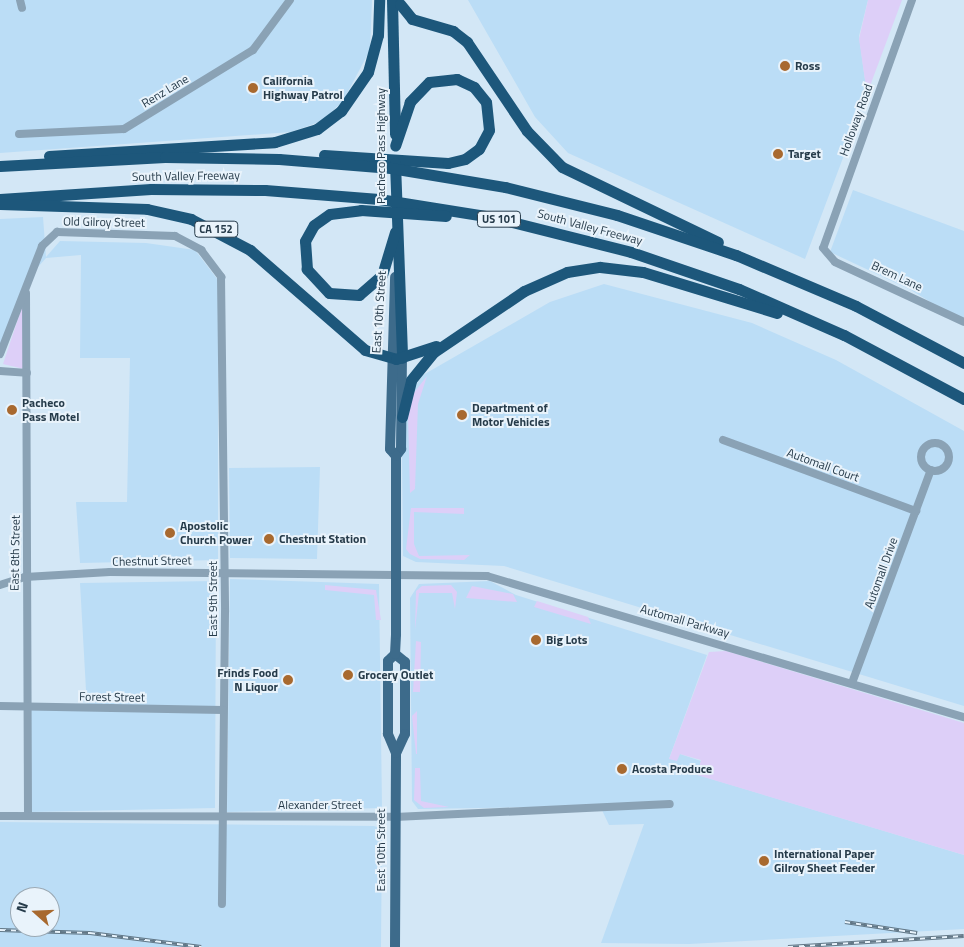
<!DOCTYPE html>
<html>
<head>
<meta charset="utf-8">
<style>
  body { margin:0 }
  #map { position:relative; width:964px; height:947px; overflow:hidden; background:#d3e7f6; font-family:"Titillium Web",sans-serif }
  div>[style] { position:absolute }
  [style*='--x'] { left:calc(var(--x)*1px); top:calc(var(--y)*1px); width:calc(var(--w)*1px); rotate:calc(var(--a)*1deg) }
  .built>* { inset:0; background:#bbddf6 }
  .green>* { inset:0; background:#ddcff8 }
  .minor>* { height:8px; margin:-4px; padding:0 4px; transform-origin:4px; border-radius:4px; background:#8aa2b5 }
  .minor>.ring { margin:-4px; padding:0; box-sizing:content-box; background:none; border:8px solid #8aa2b5; border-radius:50% }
  .major>* { height:10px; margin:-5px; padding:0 5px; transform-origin:5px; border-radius:5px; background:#3d6b8b }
  .highway>* { height:11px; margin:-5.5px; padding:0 5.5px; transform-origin:5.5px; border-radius:5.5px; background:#1d577b }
  .rail>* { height:4px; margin-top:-2px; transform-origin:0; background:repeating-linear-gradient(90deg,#e9f3fb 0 5.5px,#627786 0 11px); box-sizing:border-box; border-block:1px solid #627786 }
  .dots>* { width:14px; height:14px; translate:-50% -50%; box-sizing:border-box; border:2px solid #e9f3fb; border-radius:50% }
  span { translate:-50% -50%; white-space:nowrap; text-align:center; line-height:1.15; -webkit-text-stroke:4px #e9f3fb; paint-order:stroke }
  .shield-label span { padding:1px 4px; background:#e9f3fb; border:1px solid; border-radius:4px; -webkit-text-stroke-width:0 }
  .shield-label { font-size:11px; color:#263b4a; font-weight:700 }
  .poi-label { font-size:12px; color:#263b4a; font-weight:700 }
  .left { translate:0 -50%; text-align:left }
  .right { translate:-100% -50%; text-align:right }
  .street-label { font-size:12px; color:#263b4a }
  .north { position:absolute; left:10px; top:887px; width:50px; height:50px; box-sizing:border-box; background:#e9f3fb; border:1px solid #9ba9b4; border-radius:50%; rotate:290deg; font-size:14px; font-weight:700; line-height:20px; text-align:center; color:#263b4a }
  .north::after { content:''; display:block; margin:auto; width:18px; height:22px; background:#a8692f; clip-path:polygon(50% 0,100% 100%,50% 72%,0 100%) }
</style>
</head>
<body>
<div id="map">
  <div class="built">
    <div style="clip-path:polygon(0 0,372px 0,370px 50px,343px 101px,322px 121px,291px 132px,0 153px)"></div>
    <div style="clip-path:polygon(468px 0,868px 0,859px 36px,867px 94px,805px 259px,568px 153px,535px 117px)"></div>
    <div style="clip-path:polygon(853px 190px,964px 231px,964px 323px,911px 290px,830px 252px)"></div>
    <div style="clip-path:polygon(43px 217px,46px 257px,60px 241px,146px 243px,195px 250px,218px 280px,218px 560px,80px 563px,76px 502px,127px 502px,130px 358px,80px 358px,81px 255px,46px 258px,30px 276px,0 351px,0 219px)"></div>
    <div style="clip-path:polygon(604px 284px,752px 323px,836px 360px,964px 431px,964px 706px,504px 566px,416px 562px,403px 556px,402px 453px,410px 393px,423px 375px,550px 302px)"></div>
    <div style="clip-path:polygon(320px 467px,317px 559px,230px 558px,229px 468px)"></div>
    <div style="clip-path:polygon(230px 579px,379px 584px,382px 808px,227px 812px)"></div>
    <div style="clip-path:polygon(216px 581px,215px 808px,31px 812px,29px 710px,87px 708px,80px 583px)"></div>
    <div style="clip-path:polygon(490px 581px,516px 595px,707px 655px,669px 759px,680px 754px,701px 761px,698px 775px,964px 855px,964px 929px,689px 944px,601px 943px,644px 824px,609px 825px,600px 806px,418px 809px,412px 801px,410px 598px,419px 584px)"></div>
    <div style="clip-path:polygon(evenodd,0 822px,374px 826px,382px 829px,381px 947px,0 947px,0 822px,20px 897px,50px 897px,50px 927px,20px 927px,20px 897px)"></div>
  </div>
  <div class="green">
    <div style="clip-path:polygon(868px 0,902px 0,867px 94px,859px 39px)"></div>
    <div style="clip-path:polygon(23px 304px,24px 369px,3px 364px)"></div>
    <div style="clip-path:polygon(427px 376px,418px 404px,415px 489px,410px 493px,408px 415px,413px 394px)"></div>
    <div style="clip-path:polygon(411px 508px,464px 508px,464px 514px,414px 512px,414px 544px,419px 556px,470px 555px,464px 560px,420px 559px,410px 554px,406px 549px)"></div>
    <div style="clip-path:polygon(325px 585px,376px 590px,381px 620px,376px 620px,374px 595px,325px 590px)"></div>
    <div style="clip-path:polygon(451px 585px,457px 592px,455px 609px,452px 593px,419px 593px,415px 630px,416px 591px,422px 586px)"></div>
    <div style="clip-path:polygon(472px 586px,513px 594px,517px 602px,466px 598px)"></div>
    <div style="clip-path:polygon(537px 601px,588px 617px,591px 624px,534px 607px)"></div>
    <div style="clip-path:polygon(416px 641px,421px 642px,420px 692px,413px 692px)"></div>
    <div style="clip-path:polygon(726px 651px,964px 723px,964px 855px,697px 775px,701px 760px,680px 754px,677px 761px,669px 759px,709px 652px)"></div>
    <div style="clip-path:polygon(417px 711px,417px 754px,416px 754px,412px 716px)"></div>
    <div style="clip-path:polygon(415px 768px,420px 768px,421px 801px,449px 807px,424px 808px,414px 800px)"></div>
  </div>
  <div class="minor">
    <div style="--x:20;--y:0;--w:8;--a:76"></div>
    <div style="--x:912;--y:0;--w:263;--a:109.7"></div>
    <div style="--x:823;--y:248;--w:18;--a:49"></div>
    <div style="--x:835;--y:262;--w:142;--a:24.9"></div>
    <div style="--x:19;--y:134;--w:105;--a:-2.7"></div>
    <div style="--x:124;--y:129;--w:151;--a:-31.5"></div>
    <div style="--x:253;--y:50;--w:62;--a:-53.5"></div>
    <div style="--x:26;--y:293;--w:523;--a:89.78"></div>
    <div style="--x:0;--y:354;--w:116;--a:-68.7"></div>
    <div style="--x:42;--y:246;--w:21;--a:-43"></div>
    <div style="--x:57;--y:232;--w:118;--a:1.9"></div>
    <div style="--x:175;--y:236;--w:30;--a:28"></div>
    <div style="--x:201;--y:250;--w:34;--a:53"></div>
    <div style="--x:221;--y:277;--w:335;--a:89.3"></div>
    <div style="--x:225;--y:612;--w:292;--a:90.6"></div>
    <div style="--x:0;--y:371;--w:27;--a:4"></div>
    <div style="--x:723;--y:440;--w:206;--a:20.2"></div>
    <div class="ring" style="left:921px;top:443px;width:20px;height:20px"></div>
    <div style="--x:0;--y:585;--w:26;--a:-18"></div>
    <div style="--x:25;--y:577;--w:85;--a:-3.4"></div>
    <div style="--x:110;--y:572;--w:377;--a:0.6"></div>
    <div style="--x:487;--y:576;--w:497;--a:16.5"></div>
    <div style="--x:852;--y:683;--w:227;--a:-69.7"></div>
    <div style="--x:0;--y:706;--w:223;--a:1"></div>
    <div style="--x:0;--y:816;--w:395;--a:0.1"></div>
    <div style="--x:395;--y:817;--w:275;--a:-2.7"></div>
  </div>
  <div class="major">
    <div style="--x:396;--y:456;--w:9;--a:-54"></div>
    <div style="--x:401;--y:449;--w:91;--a:-89.4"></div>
    <div style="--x:395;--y:654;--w:13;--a:39"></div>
    <div style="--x:405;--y:662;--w:72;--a:90"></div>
    <div style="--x:405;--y:734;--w:21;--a:115"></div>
    <div style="--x:395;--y:947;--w:194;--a:-89.7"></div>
    <div style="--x:396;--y:753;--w:21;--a:-113"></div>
    <div style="--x:388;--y:734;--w:73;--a:-90"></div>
    <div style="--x:388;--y:661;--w:10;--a:-45"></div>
    <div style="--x:395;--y:654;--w:20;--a:-87"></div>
    <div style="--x:396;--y:634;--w:178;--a:-90"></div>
    <div style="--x:396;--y:456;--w:9;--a:-131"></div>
    <div style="--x:390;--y:449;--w:172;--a:-88.3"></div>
  </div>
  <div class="highway">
    <div style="--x:392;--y:0;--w:134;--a:88.7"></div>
    <div style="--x:400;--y:4;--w:19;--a:51"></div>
    <div style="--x:412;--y:19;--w:43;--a:16.3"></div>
    <div style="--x:453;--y:31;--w:18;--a:38"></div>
    <div style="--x:467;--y:42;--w:107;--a:56"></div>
    <div style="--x:527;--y:131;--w:50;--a:45.8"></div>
    <div style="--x:562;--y:167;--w:173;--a:25.7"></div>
    <div style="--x:324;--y:155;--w:124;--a:3.7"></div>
    <div style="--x:448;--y:163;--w:17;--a:-13"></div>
    <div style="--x:465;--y:159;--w:17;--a:-36"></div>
    <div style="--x:479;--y:149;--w:21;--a:-62"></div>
    <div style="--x:489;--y:130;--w:28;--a:-96"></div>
    <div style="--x:486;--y:102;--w:19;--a:-129"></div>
    <div style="--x:474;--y:87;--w:19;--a:-155"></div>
    <div style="--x:457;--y:79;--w:28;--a:174"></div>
    <div style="--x:429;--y:82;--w:28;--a:134"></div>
    <div style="--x:410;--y:102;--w:46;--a:108.8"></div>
    <div style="--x:49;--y:156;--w:226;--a:-3.5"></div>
    <div style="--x:275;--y:142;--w:44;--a:-17.2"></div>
    <div style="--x:317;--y:129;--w:30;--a:-37"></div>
    <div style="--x:341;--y:111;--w:47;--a:-55.3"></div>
    <div style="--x:368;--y:72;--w:38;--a:-75"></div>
    <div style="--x:378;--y:35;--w:35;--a:-88"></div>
    <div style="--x:395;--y:163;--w:195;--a:87.9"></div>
    <div style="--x:0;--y:166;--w:165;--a:-3.1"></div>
    <div style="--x:165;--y:157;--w:114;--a:1"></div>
    <div style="--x:279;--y:159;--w:112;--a:4.6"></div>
    <div style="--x:391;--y:168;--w:116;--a:9.5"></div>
    <div style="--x:505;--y:187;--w:115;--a:14"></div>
    <div style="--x:617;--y:215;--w:126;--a:18.6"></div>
    <div style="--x:736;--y:255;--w:130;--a:23"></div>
    <div style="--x:856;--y:306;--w:122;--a:27.8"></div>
    <div style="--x:0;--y:199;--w:151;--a:-3.8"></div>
    <div style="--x:151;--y:189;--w:114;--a:0.5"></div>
    <div style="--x:265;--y:190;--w:114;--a:4.5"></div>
    <div style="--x:379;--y:199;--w:114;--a:9.1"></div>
    <div style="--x:492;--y:217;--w:143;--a:14.1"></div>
    <div style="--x:631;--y:252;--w:114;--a:18.9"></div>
    <div style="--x:739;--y:289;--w:115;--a:23.7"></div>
    <div style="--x:844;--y:335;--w:136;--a:28.1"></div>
    <div style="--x:0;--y:204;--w:147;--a:1.9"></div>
    <div style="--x:147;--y:209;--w:45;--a:12.8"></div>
    <div style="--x:191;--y:219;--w:67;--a:27.7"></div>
    <div style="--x:250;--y:250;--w:152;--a:41"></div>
    <div style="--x:365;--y:350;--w:32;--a:16"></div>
    <div style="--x:396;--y:359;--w:42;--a:-18"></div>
    <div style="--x:395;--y:232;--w:45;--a:106.8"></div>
    <div style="--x:382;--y:275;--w:30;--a:139"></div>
    <div style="--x:359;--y:295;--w:30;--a:-176"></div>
    <div style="--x:329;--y:293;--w:33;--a:-133"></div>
    <div style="--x:307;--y:269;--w:28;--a:-94"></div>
    <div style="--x:305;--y:241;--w:18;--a:-61"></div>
    <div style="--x:314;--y:225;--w:19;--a:-35"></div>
    <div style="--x:330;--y:214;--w:31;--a:-7"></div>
    <div style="--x:361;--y:210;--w:85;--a:4"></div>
    <div style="--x:402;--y:417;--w:38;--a:-76"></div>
    <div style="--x:411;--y:380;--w:36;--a:-51"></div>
    <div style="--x:434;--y:352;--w:109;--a:-34.1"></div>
    <div style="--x:524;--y:291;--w:47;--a:-23.8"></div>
    <div style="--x:567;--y:272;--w:33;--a:-9"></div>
    <div style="--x:600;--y:267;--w:43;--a:6.6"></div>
    <div style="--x:643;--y:272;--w:140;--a:17"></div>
  </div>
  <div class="rail">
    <div style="--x:845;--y:922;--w:73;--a:8.7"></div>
    <div style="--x:0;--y:930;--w:90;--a:1.9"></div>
    <div style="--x:90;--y:933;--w:112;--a:7.2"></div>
    <div style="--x:788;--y:947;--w:176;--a:-3.6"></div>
  </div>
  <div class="dots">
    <div style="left:785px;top:66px;background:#a8692f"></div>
    <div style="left:253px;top:88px;background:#a8692f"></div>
    <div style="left:778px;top:154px;background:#a8692f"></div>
    <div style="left:12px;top:410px;background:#a8692f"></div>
    <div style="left:462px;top:415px;background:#a8692f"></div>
    <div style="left:170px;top:533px;background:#a8692f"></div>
    <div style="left:269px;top:539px;background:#a8692f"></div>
    <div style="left:536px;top:640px;background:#a8692f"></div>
    <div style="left:348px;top:675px;background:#a8692f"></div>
    <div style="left:288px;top:680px;background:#a8692f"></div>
    <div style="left:622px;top:769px;background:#a8692f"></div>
    <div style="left:764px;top:861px;background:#a8692f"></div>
  </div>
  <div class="shield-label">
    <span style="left:499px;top:219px">US 101</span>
    <span style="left:216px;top:229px">CA 152</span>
  </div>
  <div class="poi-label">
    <span class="left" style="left:795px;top:66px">Ross</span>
    <span class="left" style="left:263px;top:88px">California<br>Highway Patrol</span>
    <span class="left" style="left:788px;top:154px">Target</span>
    <span class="left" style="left:22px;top:410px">Pacheco<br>Pass Motel</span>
    <span class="left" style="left:472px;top:415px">Department of<br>Motor Vehicles</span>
    <span class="left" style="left:180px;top:533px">Apostolic<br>Church Power</span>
    <span class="left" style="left:279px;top:539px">Chestnut Station</span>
    <span class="left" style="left:546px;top:640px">Big Lots</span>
    <span class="right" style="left:278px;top:680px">Frinds Food<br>N Liquor</span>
    <span class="left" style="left:358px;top:675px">Grocery Outlet</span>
    <span class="left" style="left:632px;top:769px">Acosta Produce</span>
    <span class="left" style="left:774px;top:861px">International Paper<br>Gilroy Sheet Feeder</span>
  </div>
  <div class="street-label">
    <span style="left:165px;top:91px;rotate:-31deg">Renz Lane</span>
    <span style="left:856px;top:120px;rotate:-70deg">Holloway Road</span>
    <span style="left:381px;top:146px;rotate:-90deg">Pacheco Pass Highway</span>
    <span style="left:186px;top:176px;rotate:-1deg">South Valley Freeway</span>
    <span style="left:104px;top:222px;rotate:1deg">Old Gilroy Street</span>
    <span style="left:590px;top:227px;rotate:15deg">South Valley Freeway</span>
    <span style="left:897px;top:276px;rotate:25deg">Brem Lane</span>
    <span style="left:379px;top:312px;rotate:-86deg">East 10th Street</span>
    <span style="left:823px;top:465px;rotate:20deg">Automall Court</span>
    <span style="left:15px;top:553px;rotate:-89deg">East 8th Street</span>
    <span style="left:152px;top:561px;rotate:-1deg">Chestnut Street</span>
    <span style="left:881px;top:573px;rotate:-70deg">Automall Drive</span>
    <span style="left:213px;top:599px;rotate:-90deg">East 9th Street</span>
    <span style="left:685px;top:621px;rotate:16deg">Automall Parkway</span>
    <span style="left:112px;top:697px;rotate:1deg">Forest Street</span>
    <span style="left:320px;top:805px">Alexander Street</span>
    <span style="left:381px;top:850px;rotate:-90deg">East 10th Street</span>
  </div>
  <div class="north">N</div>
</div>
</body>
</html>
